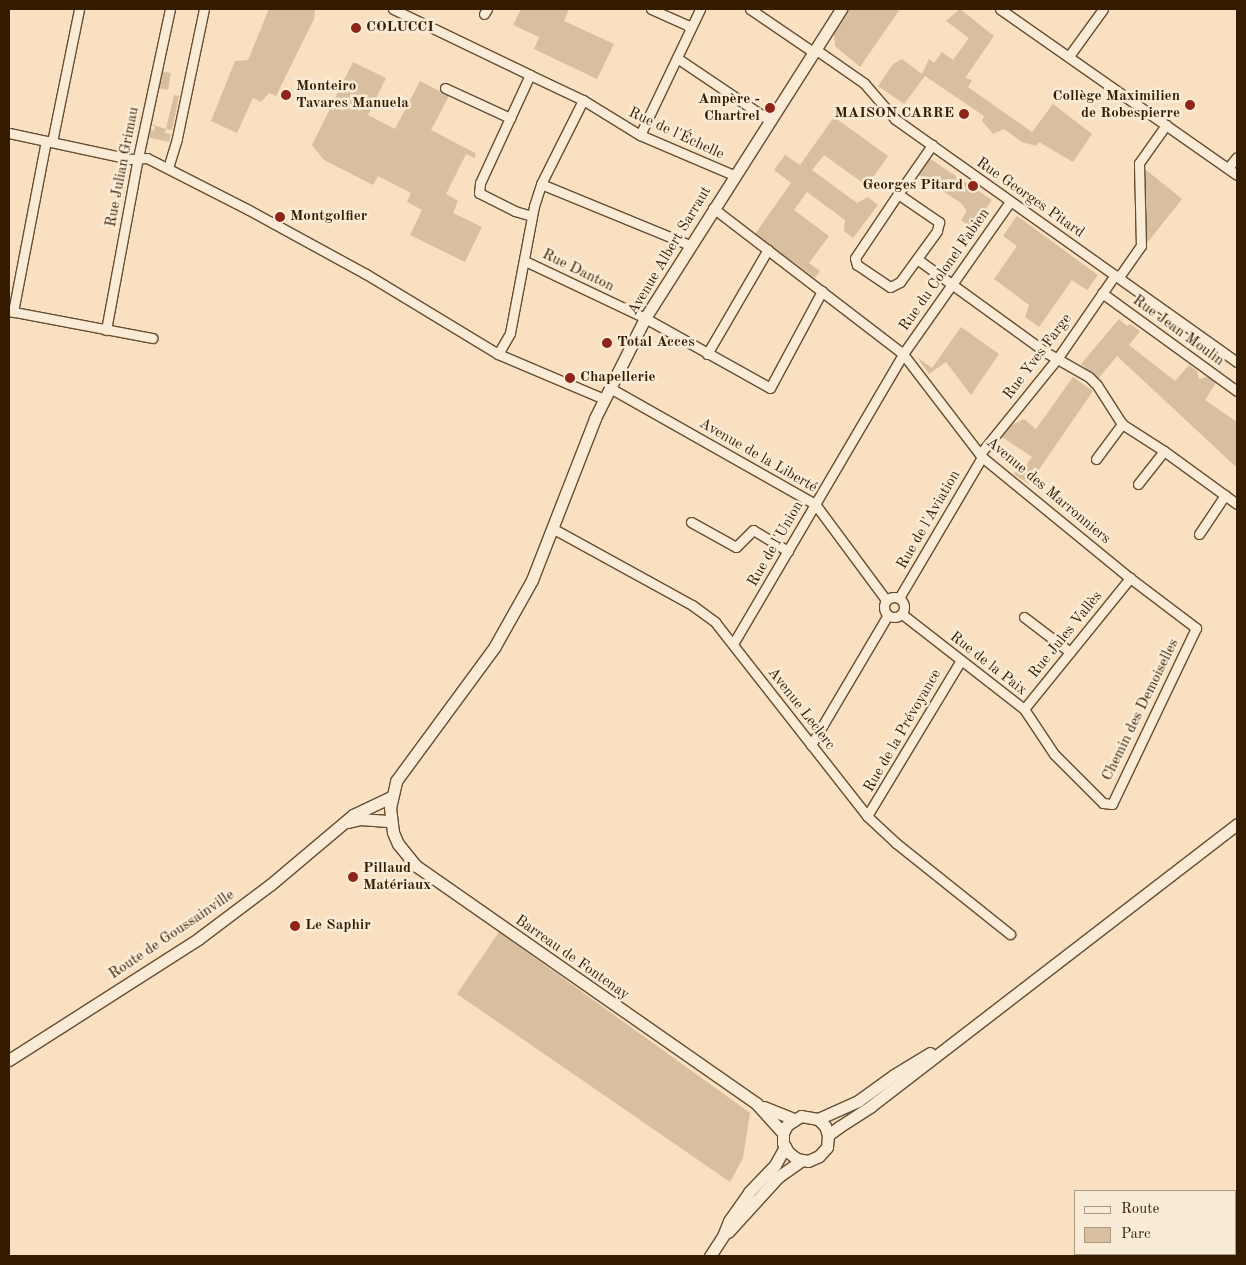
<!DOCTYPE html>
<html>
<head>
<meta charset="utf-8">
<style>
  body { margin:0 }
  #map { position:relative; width:1246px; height:1265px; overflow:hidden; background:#f8e0c0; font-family:"Old Standard TT",serif }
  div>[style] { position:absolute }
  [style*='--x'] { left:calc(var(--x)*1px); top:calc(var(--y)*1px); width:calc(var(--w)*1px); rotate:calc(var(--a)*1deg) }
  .green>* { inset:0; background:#d7bf9f }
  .roads { filter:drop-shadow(1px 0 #664d30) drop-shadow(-1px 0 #664d30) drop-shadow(0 1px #664d30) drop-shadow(0 -1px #664d30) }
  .street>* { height:9px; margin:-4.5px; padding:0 4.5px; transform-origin:4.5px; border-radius:4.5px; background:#faebd6 }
  .street>.ring { margin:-4.5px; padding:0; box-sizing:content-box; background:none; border:9px solid #faebd6; border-radius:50% }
  .secondary>* { height:11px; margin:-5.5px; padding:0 5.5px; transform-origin:5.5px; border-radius:5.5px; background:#faebd6 }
  .dots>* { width:14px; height:14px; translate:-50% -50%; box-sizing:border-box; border:2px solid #faebd6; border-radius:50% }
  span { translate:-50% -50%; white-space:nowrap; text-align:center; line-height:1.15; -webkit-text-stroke:5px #faebd6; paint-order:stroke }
  .poi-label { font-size:15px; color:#351c00; font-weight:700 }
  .left { translate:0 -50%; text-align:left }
  .right { translate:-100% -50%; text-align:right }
  .street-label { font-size:15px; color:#351c00 }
  .frame { position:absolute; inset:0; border:10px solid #351c00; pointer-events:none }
  .legend { position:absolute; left:1074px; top:1190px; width:162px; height:65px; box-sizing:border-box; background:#faebd6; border:1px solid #ab9880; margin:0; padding:6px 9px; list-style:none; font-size:15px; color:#351c00 }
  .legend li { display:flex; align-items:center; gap:10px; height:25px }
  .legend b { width:25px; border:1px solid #ab9880 }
</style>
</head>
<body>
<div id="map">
  <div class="green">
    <div style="clip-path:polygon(269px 9px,315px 9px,314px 19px,276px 96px,269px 93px,261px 102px,253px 98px,237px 133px,211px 121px,235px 61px,248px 60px)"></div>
    <div style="clip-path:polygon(521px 9px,569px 9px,564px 21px,614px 44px,597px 79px,534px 49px,539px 37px,513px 25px)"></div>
    <div style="clip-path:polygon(849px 9px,900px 9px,860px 67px,835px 46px,834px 34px)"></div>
    <div style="clip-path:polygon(960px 9px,994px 36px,965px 78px,972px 80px,968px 87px,1032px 132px,1053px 104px,1092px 134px,1073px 162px,1039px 142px,1036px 146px,1022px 142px,1004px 129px,993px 134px,982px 121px,984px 116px,925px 76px,904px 104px,878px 86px,893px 64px,902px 59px,922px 74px,929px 59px,934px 63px,942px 52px,953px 60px,969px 38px,946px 21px)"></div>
    <div style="clip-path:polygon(353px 62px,386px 78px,368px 115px,395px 129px,420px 81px,449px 96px,431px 130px,475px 153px,475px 158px,466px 154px,446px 194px,458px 201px,453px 213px,482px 227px,465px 262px,410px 235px,422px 210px,407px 202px,411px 193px,378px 176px,373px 185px,324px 160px,312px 145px)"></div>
    <div style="clip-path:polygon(161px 71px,171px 73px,168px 90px,157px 88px)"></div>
    <div style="clip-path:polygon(174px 95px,179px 96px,172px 130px,166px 129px)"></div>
    <div style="clip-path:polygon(834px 117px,888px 156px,867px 186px,824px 155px,812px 170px,857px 203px,868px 197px,878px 205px,853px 238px,844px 231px,845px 220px,807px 192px,794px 210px,829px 236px,809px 263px,820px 271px,815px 278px,755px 234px,791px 183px,774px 170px,785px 155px,800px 165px)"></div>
    <div style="clip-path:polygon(150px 124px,166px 129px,165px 133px,171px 134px,169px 142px,147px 137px,148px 129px,154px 131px,155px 127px)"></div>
    <div style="clip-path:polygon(929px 158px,992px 200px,973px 228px,961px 220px,967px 211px,961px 203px,918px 175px)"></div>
    <div style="clip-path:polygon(1145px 169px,1182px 199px,1147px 243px,1144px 173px)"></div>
    <div style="clip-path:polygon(1017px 216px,1098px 275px,1087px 290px,1072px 280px,1039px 327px,1025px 317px,1029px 305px,994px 279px,1017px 246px,1003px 236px)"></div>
    <div style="clip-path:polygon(1119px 319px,1127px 326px,1130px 324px,1140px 331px,1129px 345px,1175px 381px,1189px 365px,1197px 371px,1199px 379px,1210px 376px,1217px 381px,1205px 400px,1237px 422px,1237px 465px,1235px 466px,1117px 356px,1098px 379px,1081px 364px)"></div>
    <div style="clip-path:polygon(961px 327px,999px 354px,971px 395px,946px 362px,929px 374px,917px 357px,932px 368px)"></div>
    <div style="clip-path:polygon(1073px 377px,1093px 391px,1029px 484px,1014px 474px,1017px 469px,1022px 471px,1032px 457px,1002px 437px,1002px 433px,1006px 428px,1024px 419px,1036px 429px)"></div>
    <div style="clip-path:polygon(499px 932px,750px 1113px,743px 1158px,730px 1182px,457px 994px)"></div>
  </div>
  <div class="roads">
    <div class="street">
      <div style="--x:393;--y:9;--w:152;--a:25.7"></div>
      <div style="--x:651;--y:9;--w:39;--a:24"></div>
      <div style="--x:687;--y:25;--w:5;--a:53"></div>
      <div style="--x:750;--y:9;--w:76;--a:34.3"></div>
      <div style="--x:1000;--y:9;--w:289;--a:35"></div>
      <div style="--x:484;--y:14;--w:6;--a:-59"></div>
      <div style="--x:815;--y:49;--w:60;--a:34.8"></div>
      <div style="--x:864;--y:83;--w:48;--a:49.3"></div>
      <div style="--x:895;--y:119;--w:420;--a:35.4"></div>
      <div style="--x:1069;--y:56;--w:58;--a:-54.1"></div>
      <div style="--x:677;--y:58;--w:111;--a:34"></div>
      <div style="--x:445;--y:88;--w:72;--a:24.8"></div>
      <div style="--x:9;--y:133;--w:124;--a:12.1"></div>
      <div style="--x:130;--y:159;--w:17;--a:-3"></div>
      <div style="--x:147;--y:158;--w:114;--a:27"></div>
      <div style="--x:249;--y:210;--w:133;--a:28.7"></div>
      <div style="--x:366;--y:274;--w:154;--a:31.2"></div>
      <div style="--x:498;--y:354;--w:115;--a:23"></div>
      <div style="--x:640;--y:135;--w:140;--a:-64.5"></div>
      <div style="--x:52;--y:142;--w:136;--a:-78.5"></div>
      <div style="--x:168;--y:168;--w:31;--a:-73"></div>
      <div style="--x:177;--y:138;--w:132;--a:-78.2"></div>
      <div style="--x:1228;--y:168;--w:14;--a:-51"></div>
      <div style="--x:541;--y:184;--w:161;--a:22.3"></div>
      <div style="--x:898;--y:194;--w:50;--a:34.3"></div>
      <div style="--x:939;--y:222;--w:9;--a:103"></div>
      <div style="--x:937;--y:231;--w:63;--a:126"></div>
      <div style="--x:900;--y:282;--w:11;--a:153"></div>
      <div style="--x:890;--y:287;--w:40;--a:-146"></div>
      <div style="--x:857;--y:265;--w:7;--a:-106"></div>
      <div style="--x:855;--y:258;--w:77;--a:-56.1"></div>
      <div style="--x:898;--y:194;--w:60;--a:-55.2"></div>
      <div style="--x:713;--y:208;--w:240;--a:37.5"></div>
      <div style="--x:903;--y:354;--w:130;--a:52.5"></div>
      <div style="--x:982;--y:457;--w:191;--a:39.3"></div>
      <div style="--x:1130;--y:578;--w:83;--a:37.1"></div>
      <div style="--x:1196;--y:628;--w:195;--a:115.5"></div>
      <div style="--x:1112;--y:804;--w:9;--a:-174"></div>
      <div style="--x:1103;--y:803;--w:69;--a:-135"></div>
      <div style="--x:1054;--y:754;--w:54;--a:-123.7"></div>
      <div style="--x:1024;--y:709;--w:155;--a:-142.1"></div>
      <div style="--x:532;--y:216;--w:18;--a:-164"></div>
      <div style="--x:515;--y:211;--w:40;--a:-153.4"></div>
      <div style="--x:479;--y:193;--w:10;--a:-84"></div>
      <div style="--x:480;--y:183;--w:119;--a:-65.2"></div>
      <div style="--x:530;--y:75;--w:59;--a:25.3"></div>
      <div style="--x:583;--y:100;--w:67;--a:31.6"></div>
      <div style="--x:640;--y:135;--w:102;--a:23.1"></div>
      <div style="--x:917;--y:259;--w:160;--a:35.9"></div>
      <div style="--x:1047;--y:353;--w:48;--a:29.7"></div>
      <div style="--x:1089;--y:377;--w:11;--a:45"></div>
      <div style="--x:1097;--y:385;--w:46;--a:57.3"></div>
      <div style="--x:1122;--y:424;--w:50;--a:32.7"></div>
      <div style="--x:1164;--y:451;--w:90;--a:36"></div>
      <div style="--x:525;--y:261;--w:133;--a:25.4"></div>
      <div style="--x:645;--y:318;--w:143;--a:29.2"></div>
      <div style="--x:770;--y:388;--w:110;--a:-61.8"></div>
      <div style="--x:1119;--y:277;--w:38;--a:-55"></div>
      <div style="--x:1141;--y:246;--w:83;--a:-91.4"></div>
      <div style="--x:1139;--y:163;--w:47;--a:-54.6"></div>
      <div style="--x:1102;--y:293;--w:167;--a:36"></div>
      <div style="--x:9;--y:311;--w:146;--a:10.7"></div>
      <div style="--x:13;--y:312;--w:174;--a:-79.1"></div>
      <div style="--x:106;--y:330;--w:175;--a:-79.5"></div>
      <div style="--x:138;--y:158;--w:152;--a:-77.9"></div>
      <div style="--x:498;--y:354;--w:24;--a:-60"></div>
      <div style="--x:510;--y:333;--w:129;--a:-79.3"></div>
      <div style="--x:534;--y:206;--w:23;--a:-72"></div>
      <div style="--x:541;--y:184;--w:94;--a:-63.4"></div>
      <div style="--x:707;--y:354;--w:121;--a:-59.8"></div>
      <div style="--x:610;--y:388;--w:236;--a:29.5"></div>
      <div style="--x:815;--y:504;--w:119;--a:53.5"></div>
      <div style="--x:980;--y:454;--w:122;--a:-51"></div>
      <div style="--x:1057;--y:359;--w:102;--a:-55.4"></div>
      <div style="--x:1096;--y:459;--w:44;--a:-53.4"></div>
      <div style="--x:1138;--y:484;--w:42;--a:-51.8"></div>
      <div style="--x:691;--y:522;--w:51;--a:29.1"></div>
      <div style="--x:736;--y:547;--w:24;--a:-45"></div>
      <div style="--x:753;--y:530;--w:41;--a:31"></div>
      <div style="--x:552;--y:528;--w:160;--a:28.8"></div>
      <div style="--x:692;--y:605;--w:29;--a:36"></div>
      <div style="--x:715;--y:622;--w:246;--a:51.9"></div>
      <div style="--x:867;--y:816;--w:40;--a:43"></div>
      <div style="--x:896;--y:843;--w:146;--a:38.6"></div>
      <div style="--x:1199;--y:534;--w:47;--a:-56.3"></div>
      <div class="ring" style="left:884px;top:597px;width:11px;height:11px"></div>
      <div style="--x:899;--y:598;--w:164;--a:-59.5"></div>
      <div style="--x:1024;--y:617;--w:58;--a:37.3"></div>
      <div style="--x:733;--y:644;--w:336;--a:-59.6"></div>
      <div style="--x:903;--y:354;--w:186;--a:-54.9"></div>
      <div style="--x:1024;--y:709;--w:169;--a:-51"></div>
      <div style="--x:811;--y:745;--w:151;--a:-59.4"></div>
      <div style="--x:867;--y:816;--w:182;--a:-58.9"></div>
    </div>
    <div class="secondary">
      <div style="--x:348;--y:822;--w:12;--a:-14"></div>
      <div style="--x:360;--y:819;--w:31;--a:4"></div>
      <div style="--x:9;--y:1060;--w:224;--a:-32.6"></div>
      <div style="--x:198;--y:939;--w:90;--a:-36.9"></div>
      <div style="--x:270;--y:885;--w:109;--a:-40.1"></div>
      <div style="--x:353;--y:815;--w:42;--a:-25.3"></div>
      <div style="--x:764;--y:1107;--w:31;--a:22"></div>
      <div style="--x:818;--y:1119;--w:44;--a:-24.2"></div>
      <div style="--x:858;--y:1101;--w:44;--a:-35.8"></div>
      <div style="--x:894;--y:1075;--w:42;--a:-31.4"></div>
      <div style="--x:783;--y:1133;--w:40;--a:-132"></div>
      <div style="--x:756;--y:1103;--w:414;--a:-145.1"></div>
      <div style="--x:416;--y:866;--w:28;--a:-129"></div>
      <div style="--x:398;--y:844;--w:13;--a:-113"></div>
      <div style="--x:393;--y:832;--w:24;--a:-97"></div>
      <div style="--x:390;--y:808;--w:28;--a:-77"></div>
      <div style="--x:396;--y:781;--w:167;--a:-53.7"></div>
      <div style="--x:495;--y:646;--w:76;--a:-60.7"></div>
      <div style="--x:532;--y:580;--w:174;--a:-68.7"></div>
      <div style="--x:595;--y:418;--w:112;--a:-63.4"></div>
      <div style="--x:645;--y:318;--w:366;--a:-57.6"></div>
      <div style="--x:828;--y:1135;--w:9;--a:-108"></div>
      <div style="--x:825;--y:1126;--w:10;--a:-135"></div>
      <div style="--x:818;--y:1119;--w:17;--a:-170"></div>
      <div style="--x:801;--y:1116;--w:17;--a:147"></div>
      <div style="--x:787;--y:1125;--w:9;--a:117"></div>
      <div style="--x:783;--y:1133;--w:10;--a:90"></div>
      <div style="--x:783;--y:1143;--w:10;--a:61"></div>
      <div style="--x:788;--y:1152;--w:11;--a:38"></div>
      <div style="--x:797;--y:1159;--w:11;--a:10"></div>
      <div style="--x:808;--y:1161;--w:12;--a:-24"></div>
      <div style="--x:819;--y:1156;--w:12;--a:-48"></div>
      <div style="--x:827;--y:1147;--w:12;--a:-85"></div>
      <div style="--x:828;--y:1135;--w:14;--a:-36"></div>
      <div style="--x:839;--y:1127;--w:38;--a:-33"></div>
      <div style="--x:871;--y:1106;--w:462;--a:-37.6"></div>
      <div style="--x:728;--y:1232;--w:74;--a:-47.7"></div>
      <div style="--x:778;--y:1177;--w:29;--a:-35"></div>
      <div style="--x:710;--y:1256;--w:24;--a:-57"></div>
      <div style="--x:723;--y:1236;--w:16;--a:-68"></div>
      <div style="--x:729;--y:1221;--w:35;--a:-55"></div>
      <div style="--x:749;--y:1192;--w:37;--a:-46"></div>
      <div style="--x:775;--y:1165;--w:21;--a:-61"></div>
    </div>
  </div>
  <div class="dots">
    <div style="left:356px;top:28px;background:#8f2418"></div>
    <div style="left:286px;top:95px;background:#8f2418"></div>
    <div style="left:1190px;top:105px;background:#8f2418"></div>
    <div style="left:770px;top:108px;background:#8f2418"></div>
    <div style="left:964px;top:114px;background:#8f2418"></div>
    <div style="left:973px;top:186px;background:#8f2418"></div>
    <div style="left:280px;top:217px;background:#8f2418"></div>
    <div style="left:607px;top:343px;background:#8f2418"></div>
    <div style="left:570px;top:378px;background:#8f2418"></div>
    <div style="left:353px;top:877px;background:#8f2418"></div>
    <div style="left:295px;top:926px;background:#8f2418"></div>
  </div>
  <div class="poi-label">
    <span class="left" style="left:366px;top:28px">COLUCCI</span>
    <span class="left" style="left:296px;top:95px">Monteiro<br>Tavares Manuela</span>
    <span class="right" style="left:1180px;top:105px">Collège Maximilien<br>de Robespierre</span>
    <span class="right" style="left:760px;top:108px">Ampère -<br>Chartrel</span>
    <span class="right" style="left:954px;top:114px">MAISON CARRE</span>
    <span class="right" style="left:963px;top:186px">Georges Pitard</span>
    <span class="left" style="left:290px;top:217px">Montgolfier</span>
    <span class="left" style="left:617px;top:343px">Total Acces</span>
    <span class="left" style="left:580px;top:378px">Chapellerie</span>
    <span class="left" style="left:363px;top:877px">Pillaud<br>Matériaux</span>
    <span class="left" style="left:305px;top:926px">Le Saphir</span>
  </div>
  <div class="street-label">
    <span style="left:676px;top:134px;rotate:25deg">Rue de l'Échelle</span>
    <span style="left:123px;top:167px;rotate:-79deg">Rue Julian Grimau</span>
    <span style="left:1030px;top:198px;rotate:35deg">Rue Georges Pitard</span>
    <span style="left:670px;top:251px;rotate:-59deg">Avenue Albert Sarraut</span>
    <span style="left:945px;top:270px;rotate:-55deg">Rue du Colonel Fabien</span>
    <span style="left:578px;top:271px;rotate:26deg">Rue Danton</span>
    <span style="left:1178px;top:331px;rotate:36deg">Rue Jean Moulin</span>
    <span style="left:1038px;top:357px;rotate:-53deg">Rue Yves Farge</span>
    <span style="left:758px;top:456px;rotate:30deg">Avenue de la Liberté</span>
    <span style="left:1048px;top:491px;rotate:40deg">Avenue des Marronniers</span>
    <span style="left:929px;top:520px;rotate:-60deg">Rue de l'Aviation</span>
    <span style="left:776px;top:544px;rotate:-60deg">Rue de l'Union</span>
    <span style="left:1066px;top:635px;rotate:-51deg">Rue Jules Vallès</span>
    <span style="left:988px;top:664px;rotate:38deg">Rue de la Paix</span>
    <span style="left:801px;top:709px;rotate:52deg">Avenue Leclerc</span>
    <span style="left:1141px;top:710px;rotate:-64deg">Chemin des Demoiselles</span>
    <span style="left:903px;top:731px;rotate:-60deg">Rue de la Prévoyance</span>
    <span style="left:172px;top:935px;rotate:-34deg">Route de Goussainville</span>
    <span style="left:572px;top:958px;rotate:35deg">Barreau de Fontenay</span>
  </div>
  <div class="frame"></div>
  <ul class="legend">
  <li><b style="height:6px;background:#faebd6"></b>Route</li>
  <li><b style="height:14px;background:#d7bf9f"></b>Parc</li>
  </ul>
</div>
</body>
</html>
